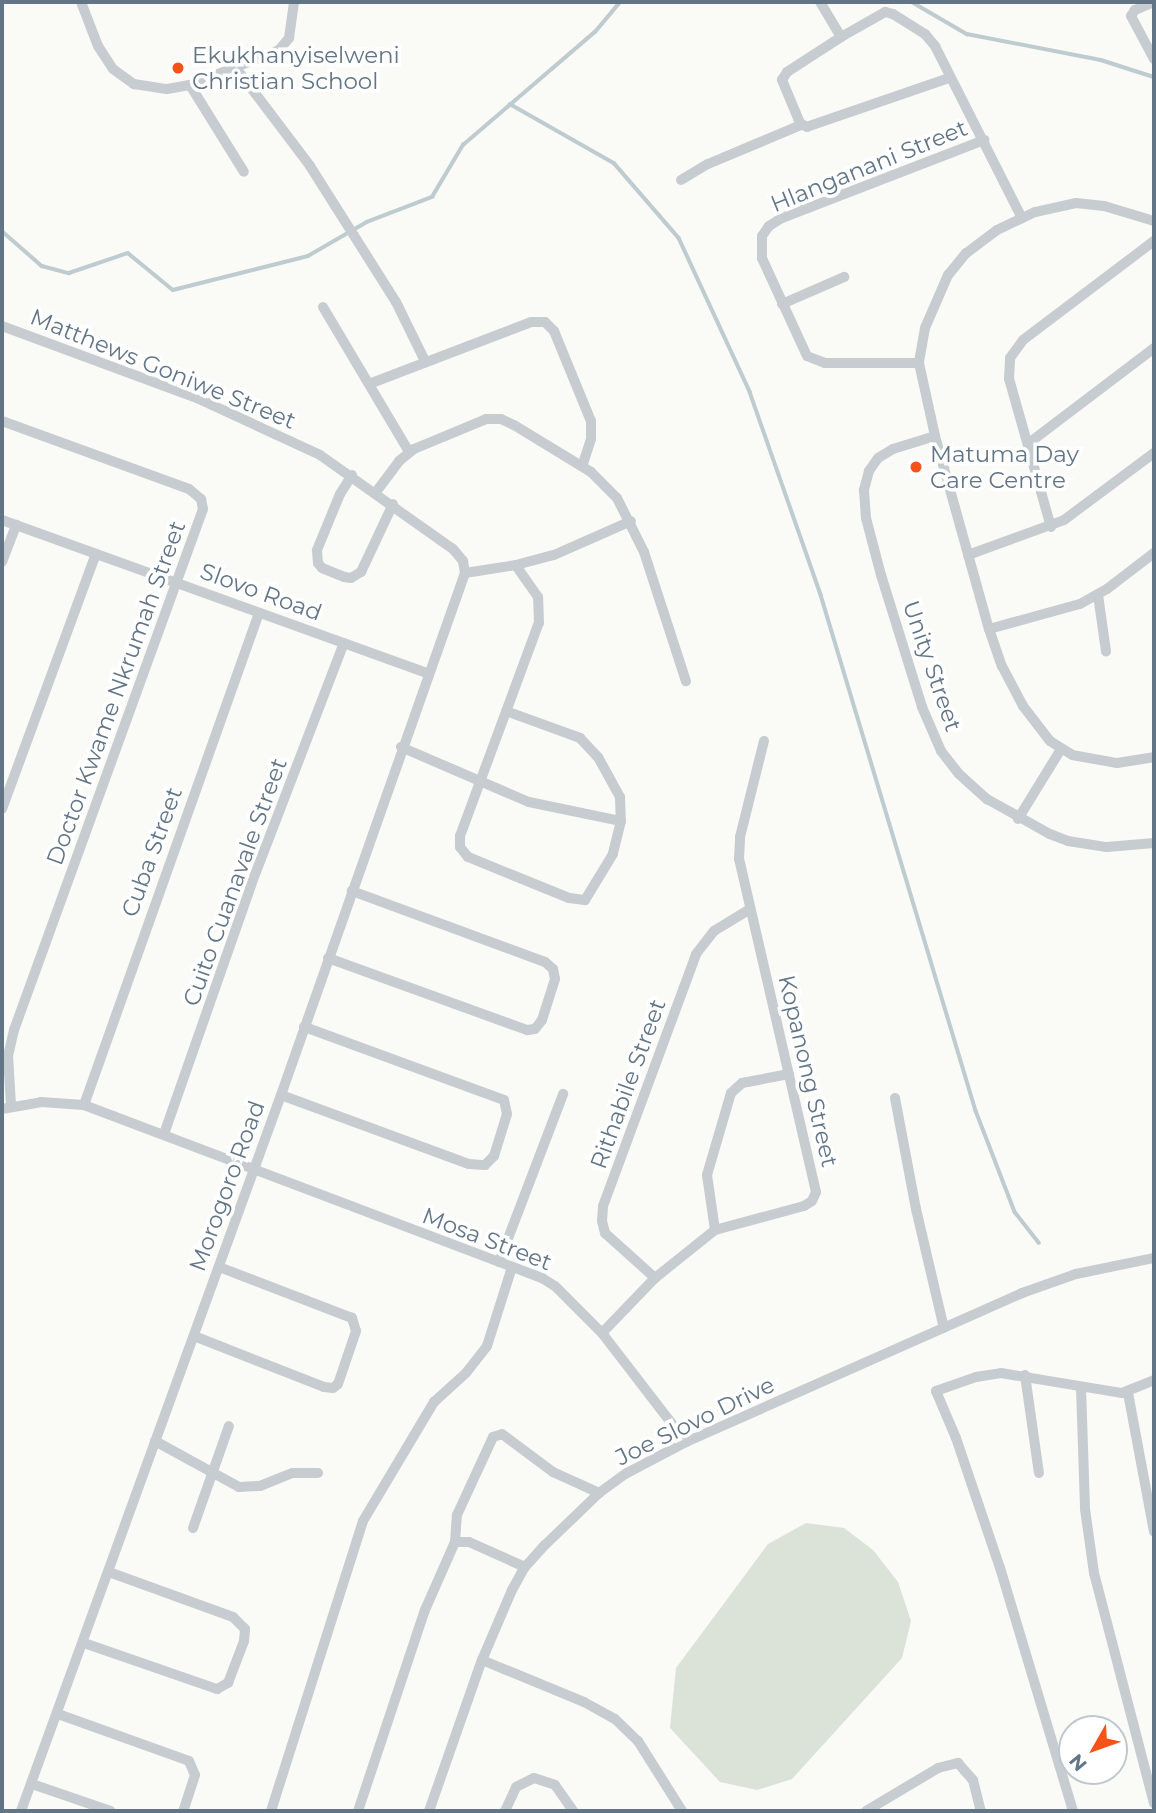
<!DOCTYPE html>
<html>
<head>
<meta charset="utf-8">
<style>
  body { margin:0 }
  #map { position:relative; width:1156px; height:1813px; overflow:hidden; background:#fafaf7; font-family:Montserrat,sans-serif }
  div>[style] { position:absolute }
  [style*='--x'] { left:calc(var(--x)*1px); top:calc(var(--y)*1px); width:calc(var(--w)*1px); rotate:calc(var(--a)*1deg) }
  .green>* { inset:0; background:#dbe2d8 }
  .stream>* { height:3.5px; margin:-1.75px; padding:0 1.75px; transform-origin:1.75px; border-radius:1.75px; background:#becbcf }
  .street>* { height:10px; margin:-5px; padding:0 5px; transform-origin:5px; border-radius:5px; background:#c7ccd0 }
  .dots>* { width:19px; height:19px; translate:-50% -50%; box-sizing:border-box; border:4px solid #fff; border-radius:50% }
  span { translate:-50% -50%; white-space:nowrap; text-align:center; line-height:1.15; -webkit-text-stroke:7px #fff; paint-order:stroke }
  .poi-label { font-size:23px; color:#617586 }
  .left { translate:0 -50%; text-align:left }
  .street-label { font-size:23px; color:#617586 }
  .frame { position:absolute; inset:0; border:4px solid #617586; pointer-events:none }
  .north { position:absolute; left:1058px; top:1715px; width:70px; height:70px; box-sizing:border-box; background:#fff; border:2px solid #c0c8cf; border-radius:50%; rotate:230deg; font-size:19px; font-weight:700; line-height:28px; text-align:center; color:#617586 }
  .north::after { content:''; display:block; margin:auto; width:24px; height:32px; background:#f6531b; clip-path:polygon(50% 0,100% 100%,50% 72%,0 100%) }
</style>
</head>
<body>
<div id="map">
  <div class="green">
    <div style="clip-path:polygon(806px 1523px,844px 1528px,873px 1550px,898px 1582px,911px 1621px,902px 1658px,792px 1779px,757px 1790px,720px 1782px,670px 1728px,676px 1668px,768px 1544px)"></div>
  </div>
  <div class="stream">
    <div style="--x:912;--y:2;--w:64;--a:30.2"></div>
    <div style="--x:967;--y:34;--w:136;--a:11"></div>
    <div style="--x:1101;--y:60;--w:56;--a:17.8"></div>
    <div style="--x:510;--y:104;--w:120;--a:29.6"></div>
    <div style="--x:614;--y:163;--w:99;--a:49.1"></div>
    <div style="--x:679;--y:238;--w:170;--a:65.2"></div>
    <div style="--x:750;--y:392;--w:215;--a:70.7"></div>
    <div style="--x:821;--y:595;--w:539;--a:73.28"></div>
    <div style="--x:976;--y:1111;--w:108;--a:68.9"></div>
    <div style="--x:1015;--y:1212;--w:39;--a:52"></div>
    <div style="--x:2;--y:231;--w:53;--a:41.2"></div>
    <div style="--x:42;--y:266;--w:28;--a:15"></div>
    <div style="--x:69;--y:273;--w:62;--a:-18.7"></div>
    <div style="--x:128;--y:253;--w:58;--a:39.4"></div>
    <div style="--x:173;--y:290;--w:139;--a:-14.1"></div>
    <div style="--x:308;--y:256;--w:68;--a:-30"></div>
    <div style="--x:367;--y:222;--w:70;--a:-21"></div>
    <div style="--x:432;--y:197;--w:61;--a:-59.2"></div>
    <div style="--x:463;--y:145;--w:174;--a:-40.6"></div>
    <div style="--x:595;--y:32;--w:39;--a:-50"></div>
  </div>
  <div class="street">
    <div style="--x:81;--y:2;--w:47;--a:68.9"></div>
    <div style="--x:98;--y:46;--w:27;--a:57"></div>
    <div style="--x:113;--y:69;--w:26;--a:36"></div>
    <div style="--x:134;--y:84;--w:33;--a:9"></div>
    <div style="--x:167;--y:89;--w:23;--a:-10"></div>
    <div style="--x:190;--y:85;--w:96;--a:-21.5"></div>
    <div style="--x:279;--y:50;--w:16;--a:-50"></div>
    <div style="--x:289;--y:38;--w:36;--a:-82"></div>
    <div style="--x:820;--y:2;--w:41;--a:59"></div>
    <div style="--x:1154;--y:2;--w:21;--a:157"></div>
    <div style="--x:1135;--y:10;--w:7;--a:124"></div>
    <div style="--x:1131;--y:16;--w:49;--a:61.9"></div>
    <div style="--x:236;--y:68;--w:123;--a:52.9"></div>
    <div style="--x:310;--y:166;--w:161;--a:57.7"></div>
    <div style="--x:396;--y:302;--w:66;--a:63.8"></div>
    <div style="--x:949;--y:78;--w:150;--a:161"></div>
    <div style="--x:807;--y:127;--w:8;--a:-150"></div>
    <div style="--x:800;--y:123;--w:47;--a:-112.7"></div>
    <div style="--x:782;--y:80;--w:9;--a:-58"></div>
    <div style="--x:787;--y:72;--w:64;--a:-32.9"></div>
    <div style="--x:841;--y:37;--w:51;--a:-29.6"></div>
    <div style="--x:885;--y:12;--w:8;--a:14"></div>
    <div style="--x:893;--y:14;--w:38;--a:32"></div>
    <div style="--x:925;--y:34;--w:16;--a:50"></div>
    <div style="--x:935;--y:46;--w:193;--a:63.2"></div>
    <div style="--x:190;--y:85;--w:102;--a:58.2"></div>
    <div style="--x:681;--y:180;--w:31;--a:-31"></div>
    <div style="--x:708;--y:164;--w:101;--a:-22.8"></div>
    <div style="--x:1154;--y:221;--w:52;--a:-163.3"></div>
    <div style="--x:1104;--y:206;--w:28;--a:-174"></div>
    <div style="--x:1076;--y:203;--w:42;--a:167.6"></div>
    <div style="--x:1035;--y:212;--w:42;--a:154.7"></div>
    <div style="--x:997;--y:230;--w:39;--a:143"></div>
    <div style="--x:966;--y:253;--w:28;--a:129"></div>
    <div style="--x:948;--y:275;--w:58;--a:113.5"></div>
    <div style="--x:925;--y:328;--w:36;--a:100"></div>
    <div style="--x:919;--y:363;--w:75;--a:77.6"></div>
    <div style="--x:935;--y:436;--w:200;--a:74.4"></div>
    <div style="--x:989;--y:629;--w:39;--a:71"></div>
    <div style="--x:1002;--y:666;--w:45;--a:62.3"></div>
    <div style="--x:1023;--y:706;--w:44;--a:52.4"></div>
    <div style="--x:1050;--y:741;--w:26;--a:32"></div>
    <div style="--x:1072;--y:755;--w:46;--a:10.1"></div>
    <div style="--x:1117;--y:763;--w:37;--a:-9"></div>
    <div style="--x:782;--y:304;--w:68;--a:-23.5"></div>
    <div style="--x:323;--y:307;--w:169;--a:59.3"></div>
    <div style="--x:2;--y:326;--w:210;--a:20.3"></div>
    <div style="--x:199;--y:399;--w:133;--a:24.8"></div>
    <div style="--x:320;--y:455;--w:163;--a:35.3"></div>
    <div style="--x:453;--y:549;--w:16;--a:50"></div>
    <div style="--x:463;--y:561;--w:12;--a:81"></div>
    <div style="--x:465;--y:573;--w:553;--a:109.42"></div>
    <div style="--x:281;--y:1095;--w:762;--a:109.96"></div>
    <div style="--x:919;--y:363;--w:94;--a:180"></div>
    <div style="--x:825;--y:363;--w:19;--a:-159"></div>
    <div style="--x:807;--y:356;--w:108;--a:-114.7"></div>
    <div style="--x:762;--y:258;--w:22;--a:-90"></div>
    <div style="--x:762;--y:236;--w:12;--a:-55"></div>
    <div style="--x:769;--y:226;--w:15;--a:-32"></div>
    <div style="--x:782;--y:218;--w:217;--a:-21.1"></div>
    <div style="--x:369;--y:384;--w:173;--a:-20.9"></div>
    <div style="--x:531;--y:322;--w:14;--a:0"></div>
    <div style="--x:545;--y:322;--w:13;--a:45"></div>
    <div style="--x:554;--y:331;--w:97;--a:67.7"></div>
    <div style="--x:591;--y:421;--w:18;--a:90"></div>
    <div style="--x:591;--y:439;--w:28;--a:108"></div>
    <div style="--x:2;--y:421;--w:199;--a:20"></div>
    <div style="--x:189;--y:489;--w:16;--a:40"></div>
    <div style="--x:201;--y:499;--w:10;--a:79"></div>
    <div style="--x:203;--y:509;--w:554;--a:109.94"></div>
    <div style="--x:14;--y:1030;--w:26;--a:103"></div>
    <div style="--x:8;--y:1055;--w:51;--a:86.6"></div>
    <div style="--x:935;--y:436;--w:44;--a:162.8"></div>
    <div style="--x:893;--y:449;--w:17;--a:149"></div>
    <div style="--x:878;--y:458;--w:16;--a:125"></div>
    <div style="--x:869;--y:471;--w:20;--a:105"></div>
    <div style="--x:864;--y:490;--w:28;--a:86"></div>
    <div style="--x:866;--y:518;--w:59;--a:75.3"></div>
    <div style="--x:881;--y:575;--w:138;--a:72.7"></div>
    <div style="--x:922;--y:707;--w:48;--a:66.6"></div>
    <div style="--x:941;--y:751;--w:29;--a:52"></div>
    <div style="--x:959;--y:774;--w:38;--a:42"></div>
    <div style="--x:987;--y:799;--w:72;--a:29.1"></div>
    <div style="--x:1050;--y:834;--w:19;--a:21"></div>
    <div style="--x:1068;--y:841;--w:39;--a:9"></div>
    <div style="--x:1107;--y:847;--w:47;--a:-4.9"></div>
    <div style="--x:1029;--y:443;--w:157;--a:-37.2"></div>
    <div style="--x:352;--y:475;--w:22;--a:122"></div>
    <div style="--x:340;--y:494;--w:61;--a:112.3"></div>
    <div style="--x:317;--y:550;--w:13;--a:86"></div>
    <div style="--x:318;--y:563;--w:6;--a:51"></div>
    <div style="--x:322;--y:568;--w:24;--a:22"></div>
    <div style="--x:344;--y:577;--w:7;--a:8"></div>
    <div style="--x:351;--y:578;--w:12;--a:-31"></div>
    <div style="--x:361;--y:572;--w:75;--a:-64.8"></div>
    <div style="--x:376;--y:492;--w:39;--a:-53"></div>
    <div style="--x:399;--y:461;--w:19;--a:-39"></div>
    <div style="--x:414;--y:449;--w:78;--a:-22.6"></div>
    <div style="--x:486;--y:419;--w:15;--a:0"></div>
    <div style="--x:501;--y:419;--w:14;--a:25"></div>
    <div style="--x:514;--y:425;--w:90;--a:31.4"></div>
    <div style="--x:591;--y:472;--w:37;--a:45"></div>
    <div style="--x:617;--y:498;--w:60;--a:63.4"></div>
    <div style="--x:644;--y:552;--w:136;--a:72"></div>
    <div style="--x:2;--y:520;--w:453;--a:19.8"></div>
    <div style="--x:1051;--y:527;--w:154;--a:-105.8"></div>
    <div style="--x:1009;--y:379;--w:21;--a:-87"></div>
    <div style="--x:1010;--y:358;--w:22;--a:-54"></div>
    <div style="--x:1023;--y:340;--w:164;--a:-37.1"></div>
    <div style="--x:968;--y:555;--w:102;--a:-20"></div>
    <div style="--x:1064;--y:520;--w:112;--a:-36.7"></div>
    <div style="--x:2;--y:562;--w:40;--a:-69"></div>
    <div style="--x:465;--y:573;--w:52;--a:-8.9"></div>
    <div style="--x:516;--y:565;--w:39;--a:-15"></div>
    <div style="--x:554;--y:555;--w:84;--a:-23.8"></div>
    <div style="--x:1098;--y:595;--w:57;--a:81.9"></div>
    <div style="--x:989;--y:629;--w:94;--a:-15.4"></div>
    <div style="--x:1080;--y:604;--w:31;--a:-29"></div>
    <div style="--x:1107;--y:589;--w:59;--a:-37.5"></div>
    <div style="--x:506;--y:711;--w:79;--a:20"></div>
    <div style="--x:580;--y:738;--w:26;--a:47"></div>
    <div style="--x:598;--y:757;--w:46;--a:61.2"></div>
    <div style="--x:620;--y:797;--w:24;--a:88"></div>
    <div style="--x:621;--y:821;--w:34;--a:104"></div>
    <div style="--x:613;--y:854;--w:54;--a:121.3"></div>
    <div style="--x:585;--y:900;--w:16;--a:-173"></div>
    <div style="--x:569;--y:898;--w:109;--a:-157.9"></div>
    <div style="--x:468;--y:857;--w:13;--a:-129"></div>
    <div style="--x:460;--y:847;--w:11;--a:-90"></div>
    <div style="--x:460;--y:836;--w:227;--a:-69.7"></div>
    <div style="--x:539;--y:623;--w:26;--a:-92"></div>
    <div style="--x:538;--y:597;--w:39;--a:-125"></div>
    <div style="--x:401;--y:747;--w:139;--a:23.3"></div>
    <div style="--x:529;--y:802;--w:94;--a:11.7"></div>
    <div style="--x:2;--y:809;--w:272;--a:-69.8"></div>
    <div style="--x:1018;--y:819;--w:82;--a:-58.4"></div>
    <div style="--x:328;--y:958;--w:212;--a:19.9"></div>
    <div style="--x:527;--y:1030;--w:8;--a:-7"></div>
    <div style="--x:535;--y:1029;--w:11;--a:-52"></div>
    <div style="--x:542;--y:1020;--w:43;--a:-72.4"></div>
    <div style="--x:555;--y:979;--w:10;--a:-101"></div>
    <div style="--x:553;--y:969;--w:11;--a:-139"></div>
    <div style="--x:545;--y:962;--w:206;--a:-159.8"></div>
    <div style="--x:281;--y:1095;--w:200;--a:20.2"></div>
    <div style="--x:469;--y:1164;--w:16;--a:4"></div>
    <div style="--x:485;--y:1165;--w:13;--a:-45"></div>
    <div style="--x:494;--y:1156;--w:44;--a:-72.8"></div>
    <div style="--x:507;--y:1114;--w:14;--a:-102"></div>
    <div style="--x:504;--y:1100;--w:213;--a:-159.9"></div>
    <div style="--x:895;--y:1098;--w:113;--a:79.3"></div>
    <div style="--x:916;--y:1209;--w:122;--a:76.8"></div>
    <div style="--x:84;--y:1105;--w:522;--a:-70.42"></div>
    <div style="--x:2;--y:1109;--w:40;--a:-10"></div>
    <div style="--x:41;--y:1102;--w:43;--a:4"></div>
    <div style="--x:84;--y:1105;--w:490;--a:20.7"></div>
    <div style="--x:542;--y:1278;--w:15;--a:32"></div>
    <div style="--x:555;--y:1286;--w:66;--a:45"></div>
    <div style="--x:602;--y:1333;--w:138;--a:52.4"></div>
    <div style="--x:164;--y:1134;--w:278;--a:-70.7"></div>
    <div style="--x:256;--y:872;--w:245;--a:-69"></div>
    <div style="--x:715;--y:1230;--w:56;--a:-98.3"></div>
    <div style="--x:707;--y:1175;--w:85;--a:-73.7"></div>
    <div style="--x:731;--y:1093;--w:15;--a:-42"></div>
    <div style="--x:742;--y:1083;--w:48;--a:-10.8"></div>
    <div style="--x:499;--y:1262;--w:180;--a:-69.1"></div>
    <div style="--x:655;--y:1278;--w:67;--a:-138"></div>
    <div style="--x:605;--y:1233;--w:12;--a:-104"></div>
    <div style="--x:602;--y:1221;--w:15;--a:-86"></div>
    <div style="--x:603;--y:1206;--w:269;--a:-69.7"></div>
    <div style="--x:696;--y:954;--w:29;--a:-52"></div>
    <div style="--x:714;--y:931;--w:42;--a:-31.4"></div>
    <div style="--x:602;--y:1333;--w:76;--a:-46.1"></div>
    <div style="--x:655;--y:1278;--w:77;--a:-38.7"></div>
    <div style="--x:715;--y:1230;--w:92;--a:-15.1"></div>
    <div style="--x:804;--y:1206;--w:9;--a:-32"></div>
    <div style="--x:812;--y:1201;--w:10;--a:-66"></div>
    <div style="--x:816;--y:1192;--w:342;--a:-103"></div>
    <div style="--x:739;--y:859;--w:22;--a:-87"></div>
    <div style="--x:740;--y:837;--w:99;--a:-76"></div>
    <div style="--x:194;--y:1336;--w:140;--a:21.4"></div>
    <div style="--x:324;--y:1387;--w:9;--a:6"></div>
    <div style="--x:333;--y:1388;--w:6;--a:-39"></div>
    <div style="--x:338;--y:1384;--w:56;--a:-71.2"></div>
    <div style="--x:356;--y:1331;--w:14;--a:-107"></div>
    <div style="--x:352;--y:1318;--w:142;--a:-159"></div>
    <div style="--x:1025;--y:1375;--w:99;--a:81.9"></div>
    <div style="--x:1081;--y:1387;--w:122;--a:88.1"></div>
    <div style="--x:1085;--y:1509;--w:65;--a:82"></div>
    <div style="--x:1094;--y:1573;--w:238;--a:75.4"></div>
    <div style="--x:1128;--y:1393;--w:141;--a:79.4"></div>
    <div style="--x:155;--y:1441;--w:96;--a:28.7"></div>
    <div style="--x:239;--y:1487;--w:21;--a:-3"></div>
    <div style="--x:260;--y:1486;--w:35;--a:-22"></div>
    <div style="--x:293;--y:1473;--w:25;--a:0"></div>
    <div style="--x:193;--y:1528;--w:108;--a:-70.6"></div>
    <div style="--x:455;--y:1542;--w:14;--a:0"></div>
    <div style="--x:469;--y:1542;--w:61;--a:24.1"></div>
    <div style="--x:84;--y:1643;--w:141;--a:19.1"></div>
    <div style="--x:217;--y:1689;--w:13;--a:-29"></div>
    <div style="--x:228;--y:1683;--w:45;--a:-69.1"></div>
    <div style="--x:244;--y:1641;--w:12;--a:-85"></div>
    <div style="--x:245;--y:1629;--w:17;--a:-135"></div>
    <div style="--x:233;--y:1617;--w:132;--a:-160.1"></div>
    <div style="--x:482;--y:1660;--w:110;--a:22.4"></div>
    <div style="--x:584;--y:1702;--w:35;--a:29"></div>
    <div style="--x:615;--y:1719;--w:32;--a:44"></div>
    <div style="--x:638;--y:1741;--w:83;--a:57.8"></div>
    <div style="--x:58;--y:1714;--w:139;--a:19.7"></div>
    <div style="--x:189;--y:1761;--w:15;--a:67"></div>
    <div style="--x:195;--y:1775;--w:38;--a:108"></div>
    <div style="--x:32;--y:1784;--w:83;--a:18.9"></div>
    <div style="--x:271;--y:1811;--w:304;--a:-72.4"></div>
    <div style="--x:363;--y:1521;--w:139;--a:-59.2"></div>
    <div style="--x:434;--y:1402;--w:43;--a:-42.2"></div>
    <div style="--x:466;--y:1373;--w:34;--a:-52"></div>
    <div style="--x:487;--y:1346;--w:83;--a:-72.4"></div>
    <div style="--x:358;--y:1811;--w:212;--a:-71.6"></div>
    <div style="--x:425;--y:1610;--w:74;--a:-66.2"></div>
    <div style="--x:455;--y:1542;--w:27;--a:-86"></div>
    <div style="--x:457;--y:1515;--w:86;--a:-65.2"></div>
    <div style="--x:493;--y:1437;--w:9;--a:-18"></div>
    <div style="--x:502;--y:1434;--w:64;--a:36.7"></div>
    <div style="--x:553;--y:1472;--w:51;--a:24.5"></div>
    <div style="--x:429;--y:1811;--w:160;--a:-70.7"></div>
    <div style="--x:482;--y:1660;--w:76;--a:-66.8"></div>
    <div style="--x:512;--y:1590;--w:26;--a:-61"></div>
    <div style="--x:525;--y:1567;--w:30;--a:-48"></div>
    <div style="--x:545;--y:1545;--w:75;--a:-43.9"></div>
    <div style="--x:599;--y:1493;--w:34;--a:-36"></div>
    <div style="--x:627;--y:1473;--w:67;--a:-27.7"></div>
    <div style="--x:686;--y:1442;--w:368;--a:-23.9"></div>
    <div style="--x:1022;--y:1293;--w:57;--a:-19.4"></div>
    <div style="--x:1076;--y:1274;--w:80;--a:-11.6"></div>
    <div style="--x:505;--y:1811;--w:26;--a:-65"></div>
    <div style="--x:516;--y:1787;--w:20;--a:-27"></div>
    <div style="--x:534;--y:1778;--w:22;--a:18"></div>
    <div style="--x:555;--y:1785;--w:32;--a:55"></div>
    <div style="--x:866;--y:1811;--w:84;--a:-30.8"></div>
    <div style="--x:938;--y:1768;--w:21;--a:-14"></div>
    <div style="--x:958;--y:1763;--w:23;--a:49"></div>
    <div style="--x:973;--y:1780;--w:32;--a:76"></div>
    <div style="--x:1073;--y:1811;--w:254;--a:-106.7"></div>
    <div style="--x:1000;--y:1568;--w:137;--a:-108.7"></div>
    <div style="--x:956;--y:1438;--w:51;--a:-113.1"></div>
    <div style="--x:936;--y:1391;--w:42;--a:-19.3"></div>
    <div style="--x:976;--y:1377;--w:25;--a:-9"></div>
    <div style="--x:1001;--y:1373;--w:123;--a:9.4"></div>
    <div style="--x:1122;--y:1393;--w:35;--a:-22"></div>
  </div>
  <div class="dots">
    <div style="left:178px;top:68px;background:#f6531b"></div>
    <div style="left:916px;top:467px;background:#f6531b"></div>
  </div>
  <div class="poi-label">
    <span class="left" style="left:192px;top:68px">Ekukhanyiselweni<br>Christian School</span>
    <span class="left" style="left:930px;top:467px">Matuma Day<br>Care Centre</span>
  </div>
  <div class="street-label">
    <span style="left:869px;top:166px;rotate:-22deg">Hlanganani Street</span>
    <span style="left:163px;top:369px;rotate:22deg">Matthews Goniwe Street</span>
    <span style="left:261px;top:592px;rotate:20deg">Slovo Road</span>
    <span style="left:932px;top:666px;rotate:71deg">Unity Street</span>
    <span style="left:116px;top:693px;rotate:-70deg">Doctor Kwame Nkrumah Street</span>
    <span style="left:152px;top:852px;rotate:-70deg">Cuba Street</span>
    <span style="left:235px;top:882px;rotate:-70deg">Cuito Cuanavale Street</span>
    <span style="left:808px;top:1071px;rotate:77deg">Kopanong Street</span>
    <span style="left:628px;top:1084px;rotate:-70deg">Rithabile Street</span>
    <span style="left:227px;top:1186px;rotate:-70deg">Morogoro Road</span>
    <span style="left:487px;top:1239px;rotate:21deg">Mosa Street</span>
    <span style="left:695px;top:1421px;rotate:-26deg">Joe Slovo Drive</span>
  </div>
  <div class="frame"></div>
  <div class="north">N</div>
</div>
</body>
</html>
